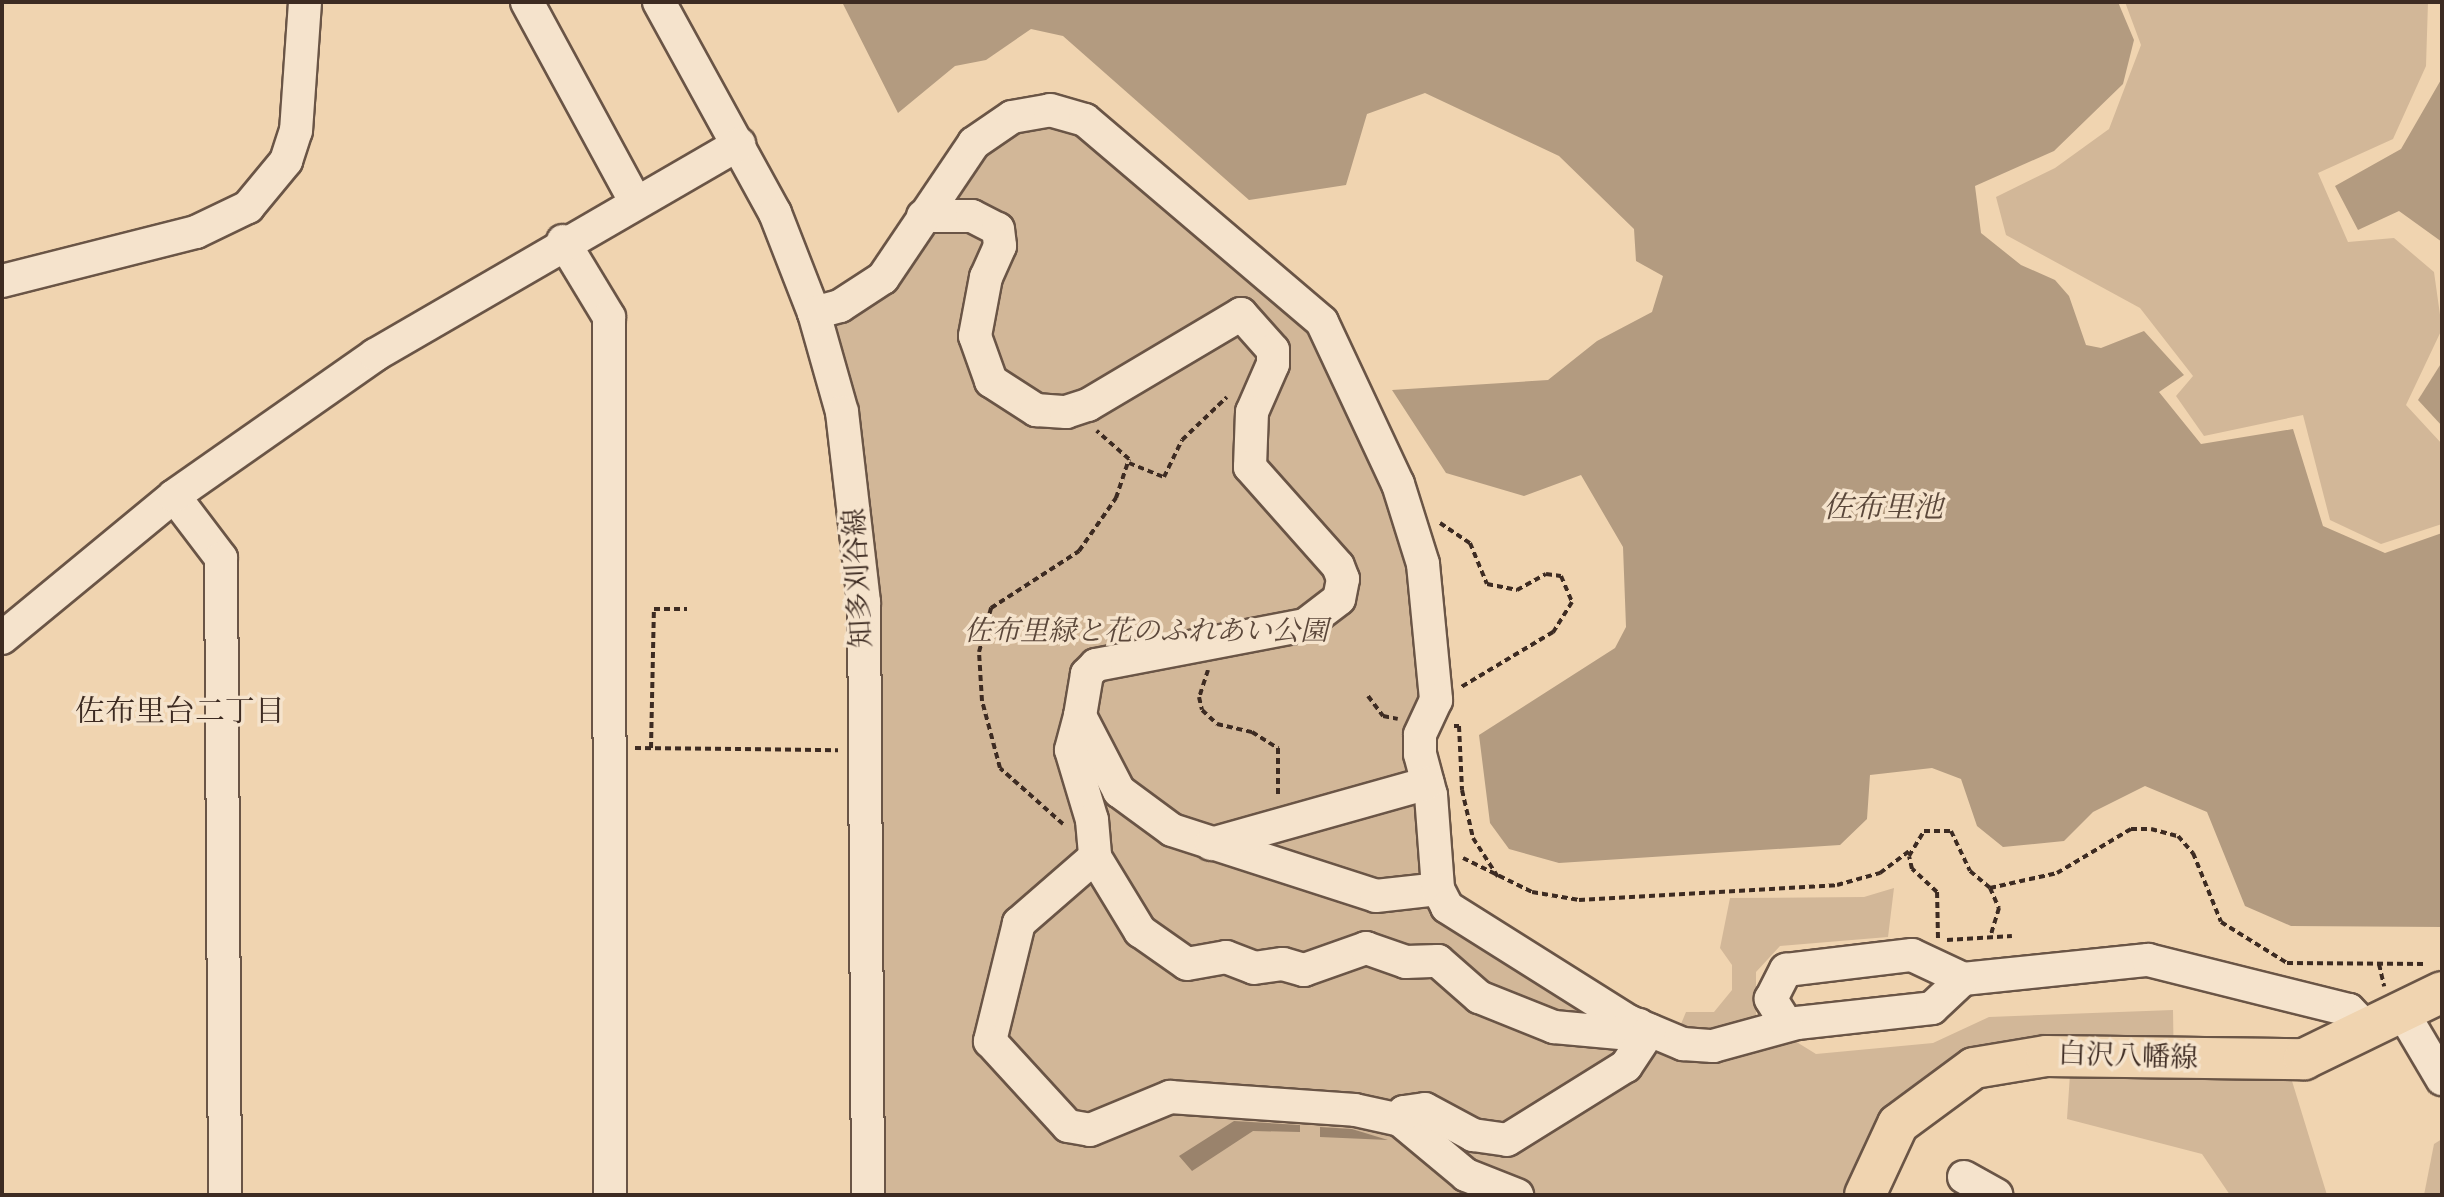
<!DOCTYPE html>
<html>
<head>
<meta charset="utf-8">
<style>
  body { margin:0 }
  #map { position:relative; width:2444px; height:1197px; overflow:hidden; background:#f0d4b0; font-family:"Old Standard TT","Noto Serif JP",serif }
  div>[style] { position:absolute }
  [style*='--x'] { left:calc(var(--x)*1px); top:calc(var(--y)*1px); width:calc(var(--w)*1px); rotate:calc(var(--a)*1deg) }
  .green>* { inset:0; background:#d2b798 }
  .water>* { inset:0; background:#b39b80 }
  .building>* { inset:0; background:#9a836c }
  .path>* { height:4px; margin-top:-2px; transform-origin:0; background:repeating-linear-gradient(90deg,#3d2b22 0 6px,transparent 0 10px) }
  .roads { filter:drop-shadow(2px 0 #6a5546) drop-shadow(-2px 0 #6a5546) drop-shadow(0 2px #6a5546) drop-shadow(0 -2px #6a5546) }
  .minor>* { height:32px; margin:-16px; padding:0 16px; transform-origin:16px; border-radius:16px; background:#f5e3cc }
  .major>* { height:40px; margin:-20px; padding:0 20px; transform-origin:20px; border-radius:20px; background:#f0d4b0 }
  span { translate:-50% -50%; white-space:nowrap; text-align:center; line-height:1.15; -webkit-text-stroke:7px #f5e3cc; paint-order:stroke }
  .street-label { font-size:28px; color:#3d2b22 }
  .park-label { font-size:28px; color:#5b473a; font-style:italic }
  .water-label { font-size:30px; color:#5a473a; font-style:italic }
  .neighbourhood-label { font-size:30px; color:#3d2b22 }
  .frame { position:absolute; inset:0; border:4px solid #3d2b22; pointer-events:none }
</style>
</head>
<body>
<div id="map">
  <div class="green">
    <div style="clip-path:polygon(2125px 2px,2428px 2px,2426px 66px,2393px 139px,2318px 173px,2348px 242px,2394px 238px,2434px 272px,2442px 329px,2406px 405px,2442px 444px,2442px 524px,2381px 544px,2330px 520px,2303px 415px,2204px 436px,2176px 396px,2193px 376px,2140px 308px,2006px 235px,1996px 197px,2055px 168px,2109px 129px,2141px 45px)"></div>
    <div style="clip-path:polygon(1050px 110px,1322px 322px,1414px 525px,1428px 880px,1628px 1044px,1668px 1055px,1686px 1012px,1714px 1012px,1732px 990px,1732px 965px,1720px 948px,1730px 898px,1864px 897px,1894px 888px,1888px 937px,1780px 946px,1756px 972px,1756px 1017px,1816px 1054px,1933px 1043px,1989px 1017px,2173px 1010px,2174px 1073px,2292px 1081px,2327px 1195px,2230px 1195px,2202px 1154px,2067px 1119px,2072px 1044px,1955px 1060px,1921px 1081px,1883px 1120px,1850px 1195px,868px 1195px,864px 602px,814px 313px,841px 306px,974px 143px)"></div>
    <div style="clip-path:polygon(2442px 1139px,2442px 1195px,2424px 1195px,2434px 1144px)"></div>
  </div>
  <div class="water">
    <div style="clip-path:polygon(842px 2px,2118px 2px,2134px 40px,2123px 84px,2054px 151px,1975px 186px,1981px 233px,2021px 265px,2055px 280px,2069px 296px,2086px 345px,2101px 348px,2144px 331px,2184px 375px,2159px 392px,2201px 444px,2293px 429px,2323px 526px,2385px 553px,2442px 533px,2442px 927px,2291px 926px,2245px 906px,2207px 812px,2145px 786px,2093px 812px,2064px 841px,2003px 847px,1977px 826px,1961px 779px,1932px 768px,1870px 775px,1867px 819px,1840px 845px,1559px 863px,1509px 849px,1490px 823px,1479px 735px,1615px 648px,1626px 627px,1623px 547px,1581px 475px,1524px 496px,1446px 473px,1392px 390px,1548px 380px,1597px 341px,1652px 312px,1663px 276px,1636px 261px,1634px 229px,1559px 156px,1425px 93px,1367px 114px,1346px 185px,1249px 200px,1063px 36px,1031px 29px,986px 60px,955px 66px,898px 113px)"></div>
    <div style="clip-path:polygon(2442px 78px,2442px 242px,2399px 211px,2358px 230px,2335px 186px,2401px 149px)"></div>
    <div style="clip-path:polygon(2442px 362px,2442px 426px,2418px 400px)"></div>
  </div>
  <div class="building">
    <div style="clip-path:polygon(1234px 1121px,1300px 1125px,1300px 1132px,1253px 1131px,1192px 1171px,1179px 1156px)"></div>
    <div style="clip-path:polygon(1320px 1127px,1352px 1129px,1388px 1140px,1320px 1137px)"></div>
  </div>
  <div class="path">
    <div style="--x:1129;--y:463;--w:38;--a:22"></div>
    <div style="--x:1164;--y:477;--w:41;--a:-64.1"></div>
    <div style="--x:1182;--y:440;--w:62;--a:-43.7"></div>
    <div style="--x:1440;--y:523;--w:36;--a:34"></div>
    <div style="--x:1470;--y:543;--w:44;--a:67.5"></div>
    <div style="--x:1487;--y:584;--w:31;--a:11"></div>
    <div style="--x:1517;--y:590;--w:33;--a:-29"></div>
    <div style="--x:1546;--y:574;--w:15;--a:8"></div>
    <div style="--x:1561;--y:576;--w:28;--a:67"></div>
    <div style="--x:1572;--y:602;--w:36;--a:122"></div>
    <div style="--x:1553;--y:632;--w:107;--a:149.1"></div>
    <div style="--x:1208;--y:670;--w:28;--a:108"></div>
    <div style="--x:1199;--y:697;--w:13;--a:77"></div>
    <div style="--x:1202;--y:710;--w:21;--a:43"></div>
    <div style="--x:1217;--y:724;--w:36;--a:13"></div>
    <div style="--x:1252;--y:732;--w:31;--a:32"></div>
    <div style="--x:1278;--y:748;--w:48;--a:90"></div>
    <div style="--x:1368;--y:696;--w:25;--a:53"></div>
    <div style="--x:1383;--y:716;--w:15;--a:11"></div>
    <div style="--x:1454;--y:726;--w:5;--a:0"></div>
    <div style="--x:1459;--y:726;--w:64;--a:87.3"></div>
    <div style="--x:1462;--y:790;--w:49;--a:77.1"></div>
    <div style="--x:1473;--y:838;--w:46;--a:57.3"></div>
    <div style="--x:635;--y:748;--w:203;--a:0.6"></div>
    <div style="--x:651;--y:748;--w:139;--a:-88.8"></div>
    <div style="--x:654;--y:609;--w:33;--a:0"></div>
    <div style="--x:1063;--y:824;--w:84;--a:-138.4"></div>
    <div style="--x:1000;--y:768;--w:69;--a:-105"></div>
    <div style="--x:982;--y:701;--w:49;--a:-93.5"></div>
    <div style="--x:979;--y:652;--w:46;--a:-74.7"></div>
    <div style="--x:991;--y:608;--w:105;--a:-32.9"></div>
    <div style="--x:1079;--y:551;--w:65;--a:-55.1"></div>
    <div style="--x:1116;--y:498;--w:41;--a:-71.6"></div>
    <div style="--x:1129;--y:459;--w:43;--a:-138.8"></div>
    <div style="--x:1463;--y:858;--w:77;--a:26.2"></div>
    <div style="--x:1532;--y:892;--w:48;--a:9.7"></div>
    <div style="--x:1579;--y:900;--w:258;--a:-3.3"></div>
    <div style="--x:1837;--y:885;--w:45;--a:-15.6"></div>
    <div style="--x:1880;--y:873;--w:36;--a:-37"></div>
    <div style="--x:1990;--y:888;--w:22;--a:66"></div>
    <div style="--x:1999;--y:908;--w:30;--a:107"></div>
    <div style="--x:1938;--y:938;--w:46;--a:-91.2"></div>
    <div style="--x:1937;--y:892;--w:34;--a:-137"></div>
    <div style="--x:1912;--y:869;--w:13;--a:-103"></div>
    <div style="--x:1909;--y:856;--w:29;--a:-59"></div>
    <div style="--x:1924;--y:831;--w:27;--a:0"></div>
    <div style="--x:1951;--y:831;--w:44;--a:64.6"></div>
    <div style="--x:1970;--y:871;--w:26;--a:40"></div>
    <div style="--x:1990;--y:888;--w:69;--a:-12.6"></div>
    <div style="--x:2057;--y:873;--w:86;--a:-30.7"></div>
    <div style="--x:2131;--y:829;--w:20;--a:0"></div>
    <div style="--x:2151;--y:829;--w:28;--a:15"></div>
    <div style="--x:2178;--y:836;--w:23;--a:49"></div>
    <div style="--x:2193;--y:853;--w:74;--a:67.9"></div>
    <div style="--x:2221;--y:922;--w:78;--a:31.8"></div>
    <div style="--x:2287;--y:963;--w:140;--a:0.4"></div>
    <div style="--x:1947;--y:940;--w:65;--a:-3.5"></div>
    <div style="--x:2379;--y:964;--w:23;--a:77"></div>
  </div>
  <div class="roads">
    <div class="minor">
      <div style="--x:527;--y:2;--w:226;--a:61.5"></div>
      <div style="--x:659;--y:2;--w:241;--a:61.2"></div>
      <div style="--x:775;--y:213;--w:107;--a:68.7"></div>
      <div style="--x:814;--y:313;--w:103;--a:74.2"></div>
      <div style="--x:842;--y:412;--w:191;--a:83.4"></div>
      <div style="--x:864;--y:602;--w:593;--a:89.61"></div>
      <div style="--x:923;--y:216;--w:49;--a:0"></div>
      <div style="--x:972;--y:216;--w:29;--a:27"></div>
      <div style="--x:998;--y:229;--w:17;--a:83"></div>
      <div style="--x:1000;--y:246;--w:34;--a:114"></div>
      <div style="--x:986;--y:277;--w:60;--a:100.6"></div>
      <div style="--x:975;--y:336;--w:48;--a:70.4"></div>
      <div style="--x:991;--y:381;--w:54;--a:32.8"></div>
      <div style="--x:1036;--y:410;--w:30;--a:4"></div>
      <div style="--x:1066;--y:412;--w:23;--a:-18"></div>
      <div style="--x:1088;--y:405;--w:178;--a:-30.7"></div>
      <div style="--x:1241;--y:314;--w:48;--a:48.4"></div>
      <div style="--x:1273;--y:350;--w:14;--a:90"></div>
      <div style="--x:1273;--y:364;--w:52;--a:113.6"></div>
      <div style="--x:1252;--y:412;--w:55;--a:92.1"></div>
      <div style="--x:1250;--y:467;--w:132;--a:48.4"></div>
      <div style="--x:1338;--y:566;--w:14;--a:69"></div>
      <div style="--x:1343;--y:579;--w:20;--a:101"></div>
      <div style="--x:1339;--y:599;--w:43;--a:142.6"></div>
      <div style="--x:1305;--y:625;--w:213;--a:169.2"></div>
      <div style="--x:1096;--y:665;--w:13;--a:135"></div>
      <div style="--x:1087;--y:674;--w:43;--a:99.5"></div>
      <div style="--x:1080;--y:716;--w:85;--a:62.5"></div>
      <div style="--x:1119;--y:791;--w:66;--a:36.3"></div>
      <div style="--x:1172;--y:830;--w:214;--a:17.9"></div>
      <div style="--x:1376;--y:896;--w:62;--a:-6.4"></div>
      <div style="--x:563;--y:241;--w:89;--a:58.8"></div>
      <div style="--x:609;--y:317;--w:878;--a:89.93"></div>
      <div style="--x:2;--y:281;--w:200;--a:-14.2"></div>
      <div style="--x:196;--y:232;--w:58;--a:-25.7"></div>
      <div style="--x:248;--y:207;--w:60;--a:-50.4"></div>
      <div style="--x:286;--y:161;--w:32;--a:-72"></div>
      <div style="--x:296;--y:131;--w:129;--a:-86"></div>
      <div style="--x:814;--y:313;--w:27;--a:-15"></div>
      <div style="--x:840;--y:306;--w:51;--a:-33.1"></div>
      <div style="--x:883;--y:278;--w:163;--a:-56"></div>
      <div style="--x:974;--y:143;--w:46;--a:-34.4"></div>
      <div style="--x:1012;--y:117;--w:39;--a:-10"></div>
      <div style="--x:1050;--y:110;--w:36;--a:16"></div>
      <div style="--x:1085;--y:120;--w:311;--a:40.4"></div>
      <div style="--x:1322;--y:322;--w:179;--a:64.9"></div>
      <div style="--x:1398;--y:484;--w:84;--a:72.6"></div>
      <div style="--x:1423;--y:564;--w:137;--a:84.5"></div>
      <div style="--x:1436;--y:700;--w:38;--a:115"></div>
      <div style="--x:1420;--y:735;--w:19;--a:90"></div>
      <div style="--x:1420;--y:754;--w:42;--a:75"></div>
      <div style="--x:1431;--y:795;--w:94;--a:85.7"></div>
      <div style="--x:1438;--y:889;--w:20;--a:63"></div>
      <div style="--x:1447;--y:907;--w:214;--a:32.2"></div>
      <div style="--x:1628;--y:1021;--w:60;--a:22.7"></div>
      <div style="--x:1683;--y:1044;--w:30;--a:4"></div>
      <div style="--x:1713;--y:1046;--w:87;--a:-15.3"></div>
      <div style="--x:1797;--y:1023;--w:136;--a:-6.3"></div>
      <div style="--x:1932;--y:1008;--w:42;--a:-43.1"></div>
      <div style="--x:1963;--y:979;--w:186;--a:-5.9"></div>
      <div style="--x:2148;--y:960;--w:207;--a:14"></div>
      <div style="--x:2349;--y:1010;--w:29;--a:46"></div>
      <div style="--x:174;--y:496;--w:78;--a:52.8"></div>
      <div style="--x:221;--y:558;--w:637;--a:89.64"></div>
      <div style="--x:2;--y:638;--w:223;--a:-39.5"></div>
      <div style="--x:174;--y:496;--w:246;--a:-35"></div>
      <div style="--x:375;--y:355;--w:421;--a:-30.1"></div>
      <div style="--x:1080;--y:716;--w:35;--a:105"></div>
      <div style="--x:1071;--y:750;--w:73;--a:73.3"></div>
      <div style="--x:1092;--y:820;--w:37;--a:85"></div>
      <div style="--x:1095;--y:857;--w:87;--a:58.7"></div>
      <div style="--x:1140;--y:931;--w:57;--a:35.1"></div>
      <div style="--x:1187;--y:964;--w:40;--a:-10"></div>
      <div style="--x:1226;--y:957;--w:30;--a:21"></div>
      <div style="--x:1254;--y:968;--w:29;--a:-8"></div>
      <div style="--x:1283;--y:964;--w:22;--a:16"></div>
      <div style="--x:1304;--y:970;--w:66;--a:-19.5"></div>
      <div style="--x:1366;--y:948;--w:42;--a:19.3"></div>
      <div style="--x:1406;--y:962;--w:32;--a:-2"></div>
      <div style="--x:1438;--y:961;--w:55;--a:41.3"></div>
      <div style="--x:1479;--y:997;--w:81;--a:21.8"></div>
      <div style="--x:1554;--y:1027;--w:77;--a:5.2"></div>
      <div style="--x:1631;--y:1034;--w:12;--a:-48"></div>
      <div style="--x:1211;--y:844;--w:225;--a:-15.7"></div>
      <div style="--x:1095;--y:857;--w:101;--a:139"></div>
      <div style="--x:1019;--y:923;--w:122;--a:103.8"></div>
      <div style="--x:990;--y:1041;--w:115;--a:47.5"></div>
      <div style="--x:1068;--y:1126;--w:22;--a:10"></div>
      <div style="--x:1090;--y:1130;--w:87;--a:-22.4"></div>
      <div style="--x:1170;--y:1097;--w:185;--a:4"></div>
      <div style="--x:1355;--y:1110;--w:46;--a:12.5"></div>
      <div style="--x:1400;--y:1120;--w:86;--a:39.8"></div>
      <div style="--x:1466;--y:1175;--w:55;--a:21.4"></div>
      <div style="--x:2403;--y:1013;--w:77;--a:59.4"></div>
      <div style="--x:1787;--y:1025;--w:31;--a:-122"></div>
      <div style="--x:1771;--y:999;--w:33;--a:-63"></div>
      <div style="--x:1786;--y:970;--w:127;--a:-6.8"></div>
      <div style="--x:1912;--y:955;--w:56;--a:25.2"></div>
      <div style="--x:1400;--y:1120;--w:9;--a:-63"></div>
      <div style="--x:1404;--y:1112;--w:21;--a:-8"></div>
      <div style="--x:1425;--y:1109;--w:55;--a:28.4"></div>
      <div style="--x:1473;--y:1135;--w:34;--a:8"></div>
      <div style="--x:1507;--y:1140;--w:140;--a:-31.9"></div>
      <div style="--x:1626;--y:1066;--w:43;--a:-56.3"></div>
      <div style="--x:1964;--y:1177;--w:37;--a:29"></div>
    </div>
    <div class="major">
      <div style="--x:1865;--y:1195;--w:78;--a:-65.1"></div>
      <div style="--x:1898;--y:1124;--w:94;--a:-36.4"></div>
      <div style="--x:1974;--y:1068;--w:73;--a:-9.5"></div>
      <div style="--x:2046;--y:1056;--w:258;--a:0.7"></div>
      <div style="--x:2304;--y:1059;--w:153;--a:-25.9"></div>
    </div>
  </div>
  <div class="street-label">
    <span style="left:860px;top:578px;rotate:-93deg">知多刈谷線</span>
    <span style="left:2128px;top:1058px;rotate:2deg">白沢八幡線</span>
  </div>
  <div class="park-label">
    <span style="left:1146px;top:633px">佐布里緑と花のふれあい公園</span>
  </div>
  <div class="water-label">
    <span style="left:1883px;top:509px">佐布里池</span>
  </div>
  <div class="neighbourhood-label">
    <span style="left:180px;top:713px">佐布里台二丁目</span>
  </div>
  <div class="frame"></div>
</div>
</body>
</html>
